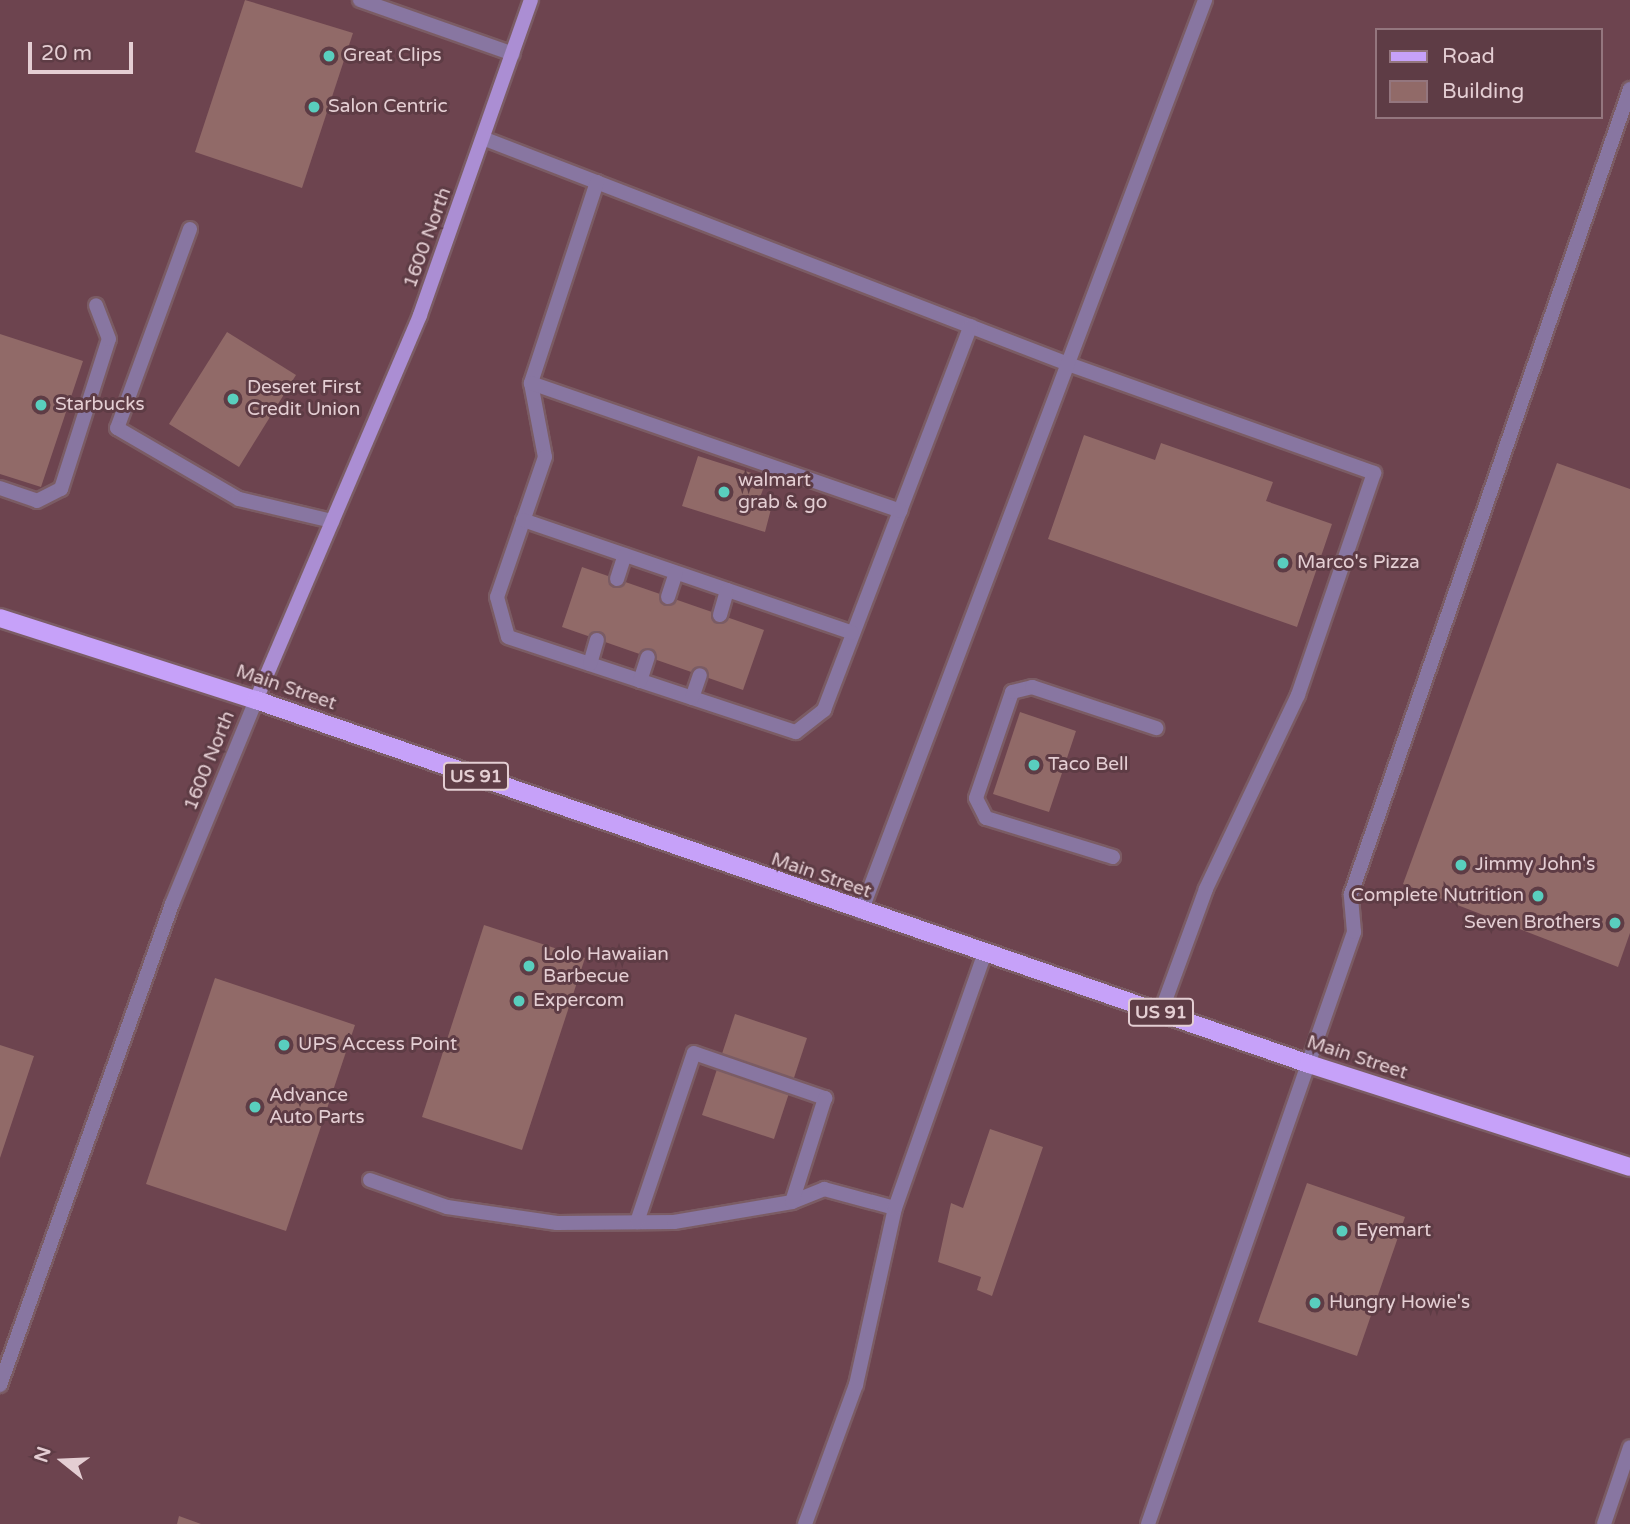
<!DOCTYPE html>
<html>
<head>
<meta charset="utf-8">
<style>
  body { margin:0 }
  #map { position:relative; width:1630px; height:1524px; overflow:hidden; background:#5e3c45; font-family:"Varela Round",sans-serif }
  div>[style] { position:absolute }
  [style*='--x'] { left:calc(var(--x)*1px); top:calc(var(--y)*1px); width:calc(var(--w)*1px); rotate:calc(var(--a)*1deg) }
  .built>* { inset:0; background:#6d444f }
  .building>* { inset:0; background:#916a68 }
  .roads { filter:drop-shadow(2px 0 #7b5c64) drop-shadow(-2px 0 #7b5c64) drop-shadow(0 2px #7b5c64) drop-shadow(0 -2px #7b5c64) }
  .lane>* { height:14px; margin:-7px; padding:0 7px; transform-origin:7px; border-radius:7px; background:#8876a1 }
  .street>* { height:14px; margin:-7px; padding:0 7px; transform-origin:7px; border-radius:7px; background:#8876a1 }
  .secondary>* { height:14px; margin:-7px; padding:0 7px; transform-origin:7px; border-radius:7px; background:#ab8ed3 }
  .primary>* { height:18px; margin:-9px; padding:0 9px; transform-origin:9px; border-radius:9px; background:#c6a1f9 }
  .dots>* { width:19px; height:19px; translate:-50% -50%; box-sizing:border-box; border:4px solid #5e3c45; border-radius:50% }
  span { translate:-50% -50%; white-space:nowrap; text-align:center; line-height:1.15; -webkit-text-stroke:6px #5e3c45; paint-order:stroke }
  .shield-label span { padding:2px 5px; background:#5e3c45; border:2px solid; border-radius:5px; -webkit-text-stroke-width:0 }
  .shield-label { font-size:18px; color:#e4ced3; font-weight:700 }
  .poi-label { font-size:19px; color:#e4ced3 }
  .left { translate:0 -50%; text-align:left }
  .right { translate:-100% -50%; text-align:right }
  .street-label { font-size:19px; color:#e4ced3 }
  .legend { position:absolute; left:1375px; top:28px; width:228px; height:91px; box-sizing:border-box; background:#5e3c45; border:2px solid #94767e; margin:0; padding:9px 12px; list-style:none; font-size:21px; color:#e4ced3 }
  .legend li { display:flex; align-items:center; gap:14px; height:35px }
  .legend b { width:35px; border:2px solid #94767e }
  .north { position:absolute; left:28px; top:1426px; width:70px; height:70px; -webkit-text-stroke:5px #5e3c45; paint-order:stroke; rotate:288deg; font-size:19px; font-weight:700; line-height:28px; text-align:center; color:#e4ced3 }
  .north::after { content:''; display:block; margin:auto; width:24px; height:32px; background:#e4ced3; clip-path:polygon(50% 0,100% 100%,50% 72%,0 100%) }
  .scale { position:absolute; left:28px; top:42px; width:105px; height:32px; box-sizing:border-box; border:4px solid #e4ced3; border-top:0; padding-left:9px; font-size:21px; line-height:24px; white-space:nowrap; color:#e4ced3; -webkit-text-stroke:5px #5e3c45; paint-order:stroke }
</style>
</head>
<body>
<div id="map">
  <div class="built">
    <div style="clip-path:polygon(evenodd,0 0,1630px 0,1630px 1524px,0 1524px,0 0,1376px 30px,1600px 30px,1600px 117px,1376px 117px,1376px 30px)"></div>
  </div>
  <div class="building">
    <div style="clip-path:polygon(245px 0,353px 33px,302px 188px,195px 152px)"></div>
    <div style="clip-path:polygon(227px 332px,296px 375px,239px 467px,169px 424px)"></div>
    <div style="clip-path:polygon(0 334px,83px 361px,41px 487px,0 474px)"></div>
    <div style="clip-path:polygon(1084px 435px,1155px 460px,1161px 443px,1273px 482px,1266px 501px,1332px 524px,1297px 627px,1048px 539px)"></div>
    <div style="clip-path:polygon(698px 456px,767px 478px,757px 506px,771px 509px,765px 532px,682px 506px)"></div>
    <div style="clip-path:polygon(1557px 463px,1630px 489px,1630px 933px,1618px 967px,1403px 884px)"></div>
    <div style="clip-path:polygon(582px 567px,764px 630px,743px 690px,562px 627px)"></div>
    <div style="clip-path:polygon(1020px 712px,1076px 731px,1049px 812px,993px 794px)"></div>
    <div style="clip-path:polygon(484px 925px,585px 958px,522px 1150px,422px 1117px)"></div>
    <div style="clip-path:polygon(215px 978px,355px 1025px,286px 1231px,146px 1184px)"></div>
    <div style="clip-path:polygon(735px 1014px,807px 1038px,774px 1139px,702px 1115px)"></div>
    <div style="clip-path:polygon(0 1045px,34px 1056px,0 1158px)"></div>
    <div style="clip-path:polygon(990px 1129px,1043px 1147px,992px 1296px,977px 1290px,981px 1277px,938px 1262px,951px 1203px,963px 1208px)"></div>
    <div style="clip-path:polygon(1307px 1183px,1405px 1217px,1357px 1356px,1258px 1322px)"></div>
    <div style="clip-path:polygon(179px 1516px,201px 1524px,177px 1524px)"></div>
  </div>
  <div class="roads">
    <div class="lane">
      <div style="--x:360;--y:0;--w:162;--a:19.4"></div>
      <div style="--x:485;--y:139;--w:625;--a:21.1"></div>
      <div style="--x:1068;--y:364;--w:325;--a:19.6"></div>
      <div style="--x:1374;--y:473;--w:235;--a:108.9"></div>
      <div style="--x:1298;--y:695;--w:215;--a:115.4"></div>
      <div style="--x:1206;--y:889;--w:131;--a:110.1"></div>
      <div style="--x:597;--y:182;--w:212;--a:108.2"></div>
      <div style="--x:531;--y:383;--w:75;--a:79.3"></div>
      <div style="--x:545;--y:457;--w:148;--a:108.9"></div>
      <div style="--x:497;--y:597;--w:41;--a:74.6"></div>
      <div style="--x:508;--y:637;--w:303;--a:18.3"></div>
      <div style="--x:796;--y:732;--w:36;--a:-38"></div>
      <div style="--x:824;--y:710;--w:411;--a:-69.1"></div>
      <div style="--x:190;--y:229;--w:212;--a:110.1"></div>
      <div style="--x:117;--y:428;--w:141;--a:30.2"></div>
      <div style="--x:239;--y:499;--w:96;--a:13.3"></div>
      <div style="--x:531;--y:383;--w:391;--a:19.1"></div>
      <div style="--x:0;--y:488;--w:39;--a:19"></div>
      <div style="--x:37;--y:501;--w:27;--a:-27"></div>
      <div style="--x:61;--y:489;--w:157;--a:-72.3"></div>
      <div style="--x:109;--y:339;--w:36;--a:-111"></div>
      <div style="--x:523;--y:520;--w:347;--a:18.9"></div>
      <div style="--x:617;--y:579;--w:25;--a:-72"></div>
      <div style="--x:668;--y:597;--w:25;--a:-72"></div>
      <div style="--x:720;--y:615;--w:26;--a:-74"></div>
      <div style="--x:590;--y:664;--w:25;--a:-74"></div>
      <div style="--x:640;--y:681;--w:25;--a:-72"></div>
      <div style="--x:692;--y:698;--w:24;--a:-71"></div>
      <div style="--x:1113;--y:857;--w:133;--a:-162.9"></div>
      <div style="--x:986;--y:818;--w:22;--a:-117"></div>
      <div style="--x:976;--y:798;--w:112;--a:-71.2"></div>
      <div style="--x:1012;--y:692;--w:21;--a:-14"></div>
      <div style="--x:1032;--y:687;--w:131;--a:18.3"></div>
      <div style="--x:861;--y:912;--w:975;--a:-69.33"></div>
      <div style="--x:370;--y:1180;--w:82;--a:19.3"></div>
      <div style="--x:447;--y:1207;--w:111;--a:8.3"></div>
      <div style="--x:557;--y:1223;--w:117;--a:-0.5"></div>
      <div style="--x:674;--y:1222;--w:120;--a:-9.6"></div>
      <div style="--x:792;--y:1202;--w:35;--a:-22"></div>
      <div style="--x:824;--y:1189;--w:73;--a:15"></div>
      <div style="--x:637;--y:1222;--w:178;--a:-71.4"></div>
      <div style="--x:694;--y:1053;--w:139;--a:19"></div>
      <div style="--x:825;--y:1098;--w:109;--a:107.6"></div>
      <div style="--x:805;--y:1524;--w:148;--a:-69.9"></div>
      <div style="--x:856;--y:1385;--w:181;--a:-77.6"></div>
      <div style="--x:895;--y:1208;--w:268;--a:-70.6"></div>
      <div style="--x:1148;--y:1524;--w:627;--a:-70.81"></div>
      <div style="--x:1354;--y:932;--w:38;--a:-95"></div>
      <div style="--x:1351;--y:894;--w:852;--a:-70.88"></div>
      <div style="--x:1604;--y:1524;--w:81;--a:-71.3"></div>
    </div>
    <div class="street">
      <div style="--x:0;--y:1385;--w:511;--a:-70.32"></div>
      <div style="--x:172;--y:904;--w:221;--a:-67.6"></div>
    </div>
    <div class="secondary">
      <div style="--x:256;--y:700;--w:418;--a:-66.9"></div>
      <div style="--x:420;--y:315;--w:334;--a:-70.6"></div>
    </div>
    <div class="primary">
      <div style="--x:0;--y:618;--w:269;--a:17.8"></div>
      <div style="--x:256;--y:700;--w:1114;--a:19.07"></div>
      <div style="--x:1309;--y:1064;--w:337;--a:17.8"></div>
    </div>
  </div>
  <div class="dots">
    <div style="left:329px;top:56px;background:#59cebe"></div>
    <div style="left:314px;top:107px;background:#59cebe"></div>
    <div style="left:233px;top:399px;background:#59cebe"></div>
    <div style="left:41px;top:405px;background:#59cebe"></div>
    <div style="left:724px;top:492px;background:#59cebe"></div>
    <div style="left:1283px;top:563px;background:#59cebe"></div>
    <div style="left:1034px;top:765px;background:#59cebe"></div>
    <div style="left:1461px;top:865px;background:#59cebe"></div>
    <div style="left:1538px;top:896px;background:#59cebe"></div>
    <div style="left:1615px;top:923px;background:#59cebe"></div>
    <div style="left:529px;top:966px;background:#59cebe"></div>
    <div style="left:519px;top:1001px;background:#59cebe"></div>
    <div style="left:284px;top:1045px;background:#59cebe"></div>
    <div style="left:255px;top:1107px;background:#59cebe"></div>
    <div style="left:1342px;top:1231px;background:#59cebe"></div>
    <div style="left:1315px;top:1303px;background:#59cebe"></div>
  </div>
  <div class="shield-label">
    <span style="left:476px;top:776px">US 91</span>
    <span style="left:1161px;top:1012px">US 91</span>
  </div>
  <div class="poi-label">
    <span class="left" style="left:343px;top:56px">Great Clips</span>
    <span class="left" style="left:328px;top:107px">Salon Centric</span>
    <span class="left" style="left:247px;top:399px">Deseret First<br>Credit Union</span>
    <span class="left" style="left:55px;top:405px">Starbucks</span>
    <span class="left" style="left:738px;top:492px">walmart<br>grab &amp; go</span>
    <span class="left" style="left:1297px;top:563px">Marco's Pizza</span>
    <span class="left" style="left:1048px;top:765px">Taco Bell</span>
    <span class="left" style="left:1475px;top:865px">Jimmy John's</span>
    <span class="right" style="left:1524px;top:896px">Complete Nutrition</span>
    <span class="right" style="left:1601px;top:923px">Seven Brothers</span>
    <span class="left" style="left:543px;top:966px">Lolo Hawaiian<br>Barbecue</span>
    <span class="left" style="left:533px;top:1001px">Expercom</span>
    <span class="left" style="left:298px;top:1045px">UPS Access Point</span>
    <span class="left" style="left:269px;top:1107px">Advance<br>Auto Parts</span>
    <span class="left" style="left:1356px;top:1231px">Eyemart</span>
    <span class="left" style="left:1329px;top:1303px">Hungry Howie's</span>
  </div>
  <div class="street-label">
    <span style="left:428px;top:238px;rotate:-70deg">1600 North</span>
    <span style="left:286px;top:688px;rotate:19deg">Main Street</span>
    <span style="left:210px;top:761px;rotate:-68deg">1600 North</span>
    <span style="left:821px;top:876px;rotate:19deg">Main Street</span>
    <span style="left:1357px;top:1058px;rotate:18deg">Main Street</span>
  </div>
  <ul class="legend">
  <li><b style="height:9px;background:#c6a1f9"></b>Road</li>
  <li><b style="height:19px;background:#916a68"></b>Building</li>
  </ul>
  <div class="north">N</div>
  <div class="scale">20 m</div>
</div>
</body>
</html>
